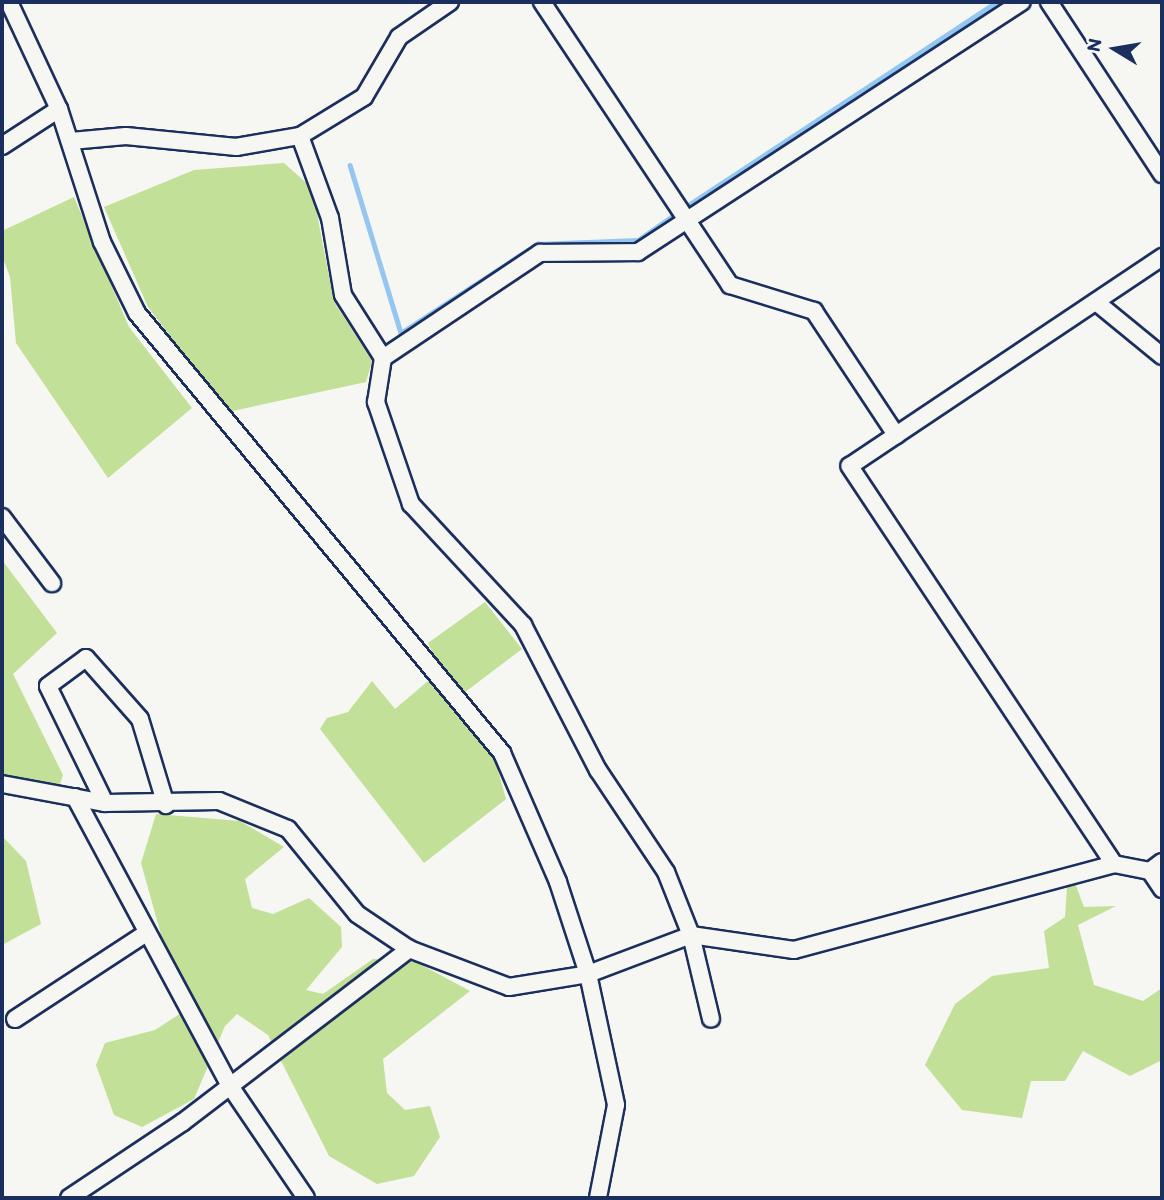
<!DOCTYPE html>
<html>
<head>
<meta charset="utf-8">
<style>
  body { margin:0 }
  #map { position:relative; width:1164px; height:1200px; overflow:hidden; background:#f6f6f2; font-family:Itim,sans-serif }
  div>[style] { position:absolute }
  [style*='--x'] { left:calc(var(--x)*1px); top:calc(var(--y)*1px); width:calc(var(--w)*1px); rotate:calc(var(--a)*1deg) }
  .green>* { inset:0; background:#c2e097 }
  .stream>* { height:4.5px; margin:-2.25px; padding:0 2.25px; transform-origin:2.25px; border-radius:2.25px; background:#93c6f0 }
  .roads { filter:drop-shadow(2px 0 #1b2f5e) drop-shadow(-2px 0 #1b2f5e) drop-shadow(0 2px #1b2f5e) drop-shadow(0 -2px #1b2f5e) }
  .street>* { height:16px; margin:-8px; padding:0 8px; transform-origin:8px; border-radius:8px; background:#f6f6f2 }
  span { translate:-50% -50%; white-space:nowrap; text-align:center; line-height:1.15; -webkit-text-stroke:6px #f6f6f2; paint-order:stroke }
  .frame { position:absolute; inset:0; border:4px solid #1b2f5e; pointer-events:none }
  .north { position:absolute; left:1080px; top:14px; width:70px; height:70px; -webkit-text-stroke:5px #f6f6f2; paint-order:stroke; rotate:281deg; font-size:19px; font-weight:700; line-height:28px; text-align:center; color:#1b2f5e }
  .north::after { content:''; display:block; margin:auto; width:24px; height:32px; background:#1b2f5e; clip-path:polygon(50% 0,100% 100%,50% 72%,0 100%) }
</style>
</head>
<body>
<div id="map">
  <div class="green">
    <div style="clip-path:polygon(284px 163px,312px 188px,334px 302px,372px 361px,366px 382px,228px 412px,148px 307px,104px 207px,194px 170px)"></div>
    <div style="clip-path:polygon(74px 197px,129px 327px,192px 408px,108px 478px,16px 343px,10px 277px,2px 256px,2px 231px)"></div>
    <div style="clip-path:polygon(2px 560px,57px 633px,13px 674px,63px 775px,59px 787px,2px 778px)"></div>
    <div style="clip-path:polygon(485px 602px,522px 649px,448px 705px,495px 760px,506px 799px,424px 863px,320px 729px,327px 718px,348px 712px,372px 681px,395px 709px,441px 670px,428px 643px)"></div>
    <div style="clip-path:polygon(156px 814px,240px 821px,284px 847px,245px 879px,252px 908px,273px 914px,309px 898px,341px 927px,342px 947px,306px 990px,323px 994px,373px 959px,416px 962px,470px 991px,383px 1059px,387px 1093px,405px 1110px,430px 1106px,440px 1137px,414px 1176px,377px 1184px,329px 1156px,268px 1035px,237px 1014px,225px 1026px,194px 1099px,142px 1127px,114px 1115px,96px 1065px,105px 1043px,155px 1030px,195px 1004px,165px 949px,141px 863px)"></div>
    <div style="clip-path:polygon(2px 836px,26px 861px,41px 924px,2px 945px)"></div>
    <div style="clip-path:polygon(1075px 883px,1084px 907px,1116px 906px,1078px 925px,1094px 985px,1143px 1001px,1162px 988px,1162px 1060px,1130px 1076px,1083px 1051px,1065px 1081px,1031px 1081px,1022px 1118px,962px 1110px,925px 1065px,955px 1004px,992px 976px,1049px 968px,1044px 931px,1065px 917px,1067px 887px)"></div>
  </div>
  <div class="stream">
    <div style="--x:350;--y:165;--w:176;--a:73.1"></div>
    <div style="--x:401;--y:333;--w:163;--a:-33.2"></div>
    <div style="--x:537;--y:244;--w:101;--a:-2.3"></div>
    <div style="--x:638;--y:240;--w:47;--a:-34.7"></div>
    <div style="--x:684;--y:208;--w:374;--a:-33.4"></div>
  </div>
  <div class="roads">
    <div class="street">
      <div style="--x:9;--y:2;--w:118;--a:65"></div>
      <div style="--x:59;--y:109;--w:140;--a:72.1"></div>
      <div style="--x:102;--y:242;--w:79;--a:63.8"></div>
      <div style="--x:137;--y:313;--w:572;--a:50.32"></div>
      <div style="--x:502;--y:753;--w:141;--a:66.5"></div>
      <div style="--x:558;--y:882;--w:97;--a:71.9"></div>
      <div style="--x:588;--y:974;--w:134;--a:77.9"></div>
      <div style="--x:616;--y:1105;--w:95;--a:101"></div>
      <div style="--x:542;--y:2;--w:340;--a:56.4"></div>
      <div style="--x:730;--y:285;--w:88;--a:17.2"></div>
      <div style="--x:814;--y:311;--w:149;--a:56.5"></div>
      <div style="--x:1049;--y:2;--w:206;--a:56.7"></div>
      <div style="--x:300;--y:136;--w:87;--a:69.9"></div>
      <div style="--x:330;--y:218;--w:78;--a:80.4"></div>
      <div style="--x:343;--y:295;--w:75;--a:57.6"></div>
      <div style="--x:383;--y:358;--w:45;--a:99"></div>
      <div style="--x:376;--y:402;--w:108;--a:71.1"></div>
      <div style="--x:411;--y:504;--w:165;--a:47.2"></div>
      <div style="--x:523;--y:625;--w:163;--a:62.7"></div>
      <div style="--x:598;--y:770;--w:123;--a:56.3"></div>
      <div style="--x:666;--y:872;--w:68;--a:68.4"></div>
      <div style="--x:691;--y:935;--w:86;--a:76.6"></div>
      <div style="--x:71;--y:141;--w:55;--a:-5.2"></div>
      <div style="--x:126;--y:136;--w:111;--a:5.7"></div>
      <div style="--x:236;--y:147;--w:65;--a:-9.8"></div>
      <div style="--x:300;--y:136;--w:75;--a:-31.4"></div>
      <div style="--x:364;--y:97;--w:69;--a:-59.7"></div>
      <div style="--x:399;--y:37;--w:62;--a:-34.5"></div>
      <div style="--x:2;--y:146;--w:68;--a:-33"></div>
      <div style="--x:1096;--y:302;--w:85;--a:39.3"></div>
      <div style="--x:383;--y:358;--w:189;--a:-33.8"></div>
      <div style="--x:540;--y:253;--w:98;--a:-0.6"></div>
      <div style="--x:638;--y:252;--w:458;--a:-33.1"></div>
      <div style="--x:2;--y:517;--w:83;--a:52.9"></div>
      <div style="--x:2;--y:784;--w:105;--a:10.5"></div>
      <div style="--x:105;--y:803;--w:114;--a:-1"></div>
      <div style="--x:219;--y:801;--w:74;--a:22.1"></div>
      <div style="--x:288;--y:829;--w:109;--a:50.9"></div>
      <div style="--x:357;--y:914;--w:63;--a:33.9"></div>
      <div style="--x:409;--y:949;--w:107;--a:20.8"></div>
      <div style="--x:509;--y:987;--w:80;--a:-9.3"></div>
      <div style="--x:588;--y:974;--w:110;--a:-20.7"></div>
      <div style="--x:691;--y:935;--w:104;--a:8.3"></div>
      <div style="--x:794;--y:950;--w:331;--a:-15"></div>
      <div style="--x:1114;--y:864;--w:37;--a:11"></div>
      <div style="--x:1150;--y:871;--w:15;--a:-37"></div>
      <div style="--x:75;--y:797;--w:328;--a:61.8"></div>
      <div style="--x:230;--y:1086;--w:135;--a:55.8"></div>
      <div style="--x:105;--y:803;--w:130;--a:-116"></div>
      <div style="--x:48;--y:686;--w:47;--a:-36.4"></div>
      <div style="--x:86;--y:658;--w:81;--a:48.5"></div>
      <div style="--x:140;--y:719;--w:90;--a:73.2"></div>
      <div style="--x:1114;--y:864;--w:478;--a:-123.6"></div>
      <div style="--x:850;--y:466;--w:376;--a:-33.8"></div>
      <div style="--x:1150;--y:871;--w:22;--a:56"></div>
      <div style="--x:15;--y:1019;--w:155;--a:-33.2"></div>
      <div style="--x:69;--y:1198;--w:137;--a:-33.7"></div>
      <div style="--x:183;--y:1122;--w:285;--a:-37.4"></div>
    </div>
  </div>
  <div class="frame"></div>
  <div class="north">N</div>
</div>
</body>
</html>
